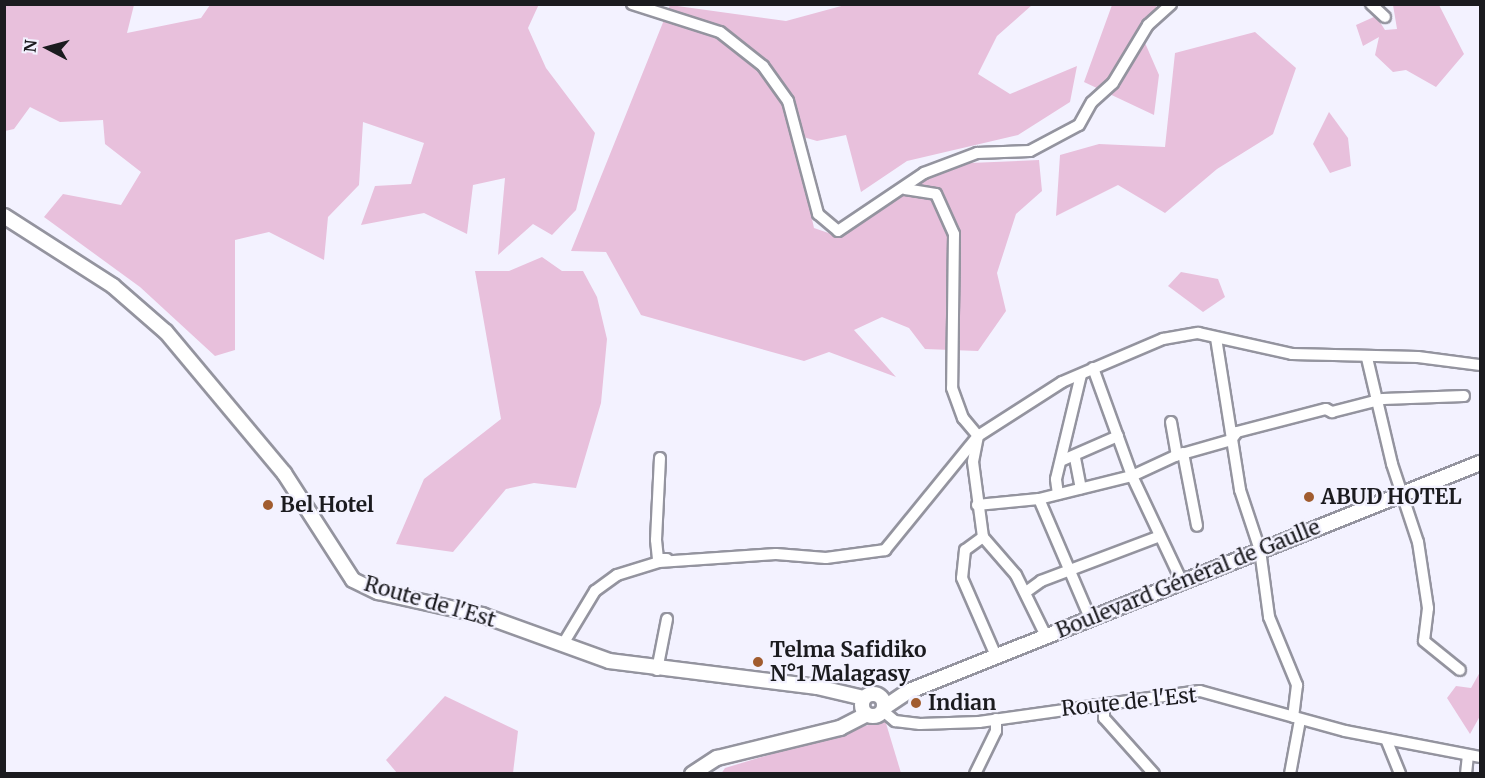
<!DOCTYPE html>
<html>
<head>
<meta charset="utf-8">
<style>
  body { margin:0 }
  #map { position:relative; width:1485px; height:778px; overflow:hidden; background:#f3f2ff; font-family:Merriweather,serif }
  div>[style] { position:absolute }
  [style*='--x'] { left:calc(var(--x)*1px); top:calc(var(--y)*1px); width:calc(var(--w)*1px); rotate:calc(var(--a)*1deg) }
  .green>* { inset:0; background:#e8c0dc }
  .roads { filter:drop-shadow(2px 0 #94949f) drop-shadow(-2px 0 #94949f) drop-shadow(0 2px #94949f) drop-shadow(0 -2px #94949f) }
  .minor>* { height:10px; margin:-5px; padding:0 5px; transform-origin:5px; border-radius:5px; background:#fff }
  .major>* { height:14px; margin:-7px; padding:0 7px; transform-origin:7px; border-radius:7px; background:#fff }
  .major>.ring { margin:-7px; padding:0; box-sizing:content-box; background:none; border:14px solid #fff; border-radius:50% }
  .dots>* { width:16px; height:16px; translate:-50% -50%; box-sizing:border-box; border:3px solid #f3f2ff; border-radius:50% }
  span { translate:-50% -50%; white-space:nowrap; text-align:center; line-height:1.15; -webkit-text-stroke:4.5px #f3f2ff; paint-order:stroke }
  .poi-label { font-size:21px; color:#1b1b1f; font-weight:700 }
  .left { translate:0 -50%; text-align:left }
  .street-label { font-size:21px; color:#1b1b1f }
  .frame { position:absolute; inset:0; border:6px solid #1b1b1f; pointer-events:none }
  .north { position:absolute; left:18px; top:18px; width:60px; height:60px; -webkit-text-stroke:4px #f3f2ff; paint-order:stroke; rotate:276deg; font-size:16px; font-weight:700; line-height:24px; text-align:center; color:#1b1b1f }
  .north::after { content:''; display:block; margin:auto; width:21px; height:27px; background:#1b1b1f; clip-path:polygon(50% 0,100% 100%,50% 72%,0 100%) }
</style>
</head>
<body>
<div id="map">
  <div class="green">
    <div style="clip-path:polygon(539px 4px,528px 28px,546px 68px,595px 133px,576px 210px,552px 235px,533px 224px,498px 255px,505px 178px,473px 185px,467px 234px,424px 213px,361px 225px,375px 186px,411px 184px,424px 143px,363px 122px,359px 185px,328px 217px,324px 260px,269px 232px,235px 240px,235px 350px,215px 356px,140px 287px,44px 217px,63px 194px,121px 205px,141px 172px,105px 144px,103px 120px,60px 122px,30px 107px,14px 129px,5px 131px,5px 5px,134px 5px,127px 33px,201px 18px,210px 5px)"></div>
    <div style="clip-path:polygon(670px 5px,786px 21px,845px 5px,1032px 5px,997px 36px,978px 74px,1010px 94px,1077px 66px,1070px 102px,1018px 135px,907px 161px,861px 192px,846px 135px,817px 141px,793px 134px,814px 228px,840px 237px,946px 164px,1039px 160px,1042px 191px,1016px 214px,997px 273px,1006px 311px,978px 351px,925px 349px,909px 328px,882px 317px,854px 330px,896px 377px,829px 352px,804px 361px,641px 315px,606px 252px,571px 251px)"></div>
    <div style="clip-path:polygon(1112px 5px,1157px 5px,1142px 36px,1159px 75px,1154px 115px,1084px 82px)"></div>
    <div style="clip-path:polygon(1393px 5px,1439px 5px,1464px 54px,1436px 87px,1406px 70px,1393px 72px,1375px 55px,1379px 37px,1363px 46px,1356px 25px,1376px 16px,1385px 30px,1397px 29px)"></div>
    <div style="clip-path:polygon(1255px 32px,1296px 68px,1273px 134px,1217px 169px,1165px 213px,1118px 185px,1056px 216px,1060px 155px,1099px 144px,1165px 147px,1175px 53px)"></div>
    <div style="clip-path:polygon(1329px 112px,1348px 138px,1351px 166px,1330px 173px,1313px 144px)"></div>
    <div style="clip-path:polygon(542px 257px,562px 271px,583px 271px,597px 297px,607px 339px,601px 403px,576px 488px,534px 483px,506px 489px,453px 552px,396px 544px,424px 479px,501px 419px,475px 271px,509px 271px)"></div>
    <div style="clip-path:polygon(1181px 272px,1218px 279px,1225px 297px,1203px 312px,1168px 286px)"></div>
    <div style="clip-path:polygon(1480px 672px,1480px 716px,1470px 734px,1447px 698px,1456px 686px,1471px 688px)"></div>
    <div style="clip-path:polygon(445px 696px,518px 731px,513px 773px,397px 773px,386px 760px)"></div>
    <div style="clip-path:polygon(885px 720px,901px 773px,721px 774px,725px 768px)"></div>
  </div>
  <div class="roads">
    <div class="minor">
      <div style="--x:632;--y:4;--w:92;--a:17.7"></div>
      <div style="--x:720;--y:32;--w:55;--a:38.3"></div>
      <div style="--x:763;--y:66;--w:43;--a:54.5"></div>
      <div style="--x:788;--y:101;--w:117;--a:75.1"></div>
      <div style="--x:818;--y:214;--w:26;--a:40"></div>
      <div style="--x:838;--y:231;--w:104;--a:-34"></div>
      <div style="--x:924;--y:173;--w:57;--a:-20.7"></div>
      <div style="--x:977;--y:153;--w:53;--a:-2.2"></div>
      <div style="--x:1030;--y:151;--w:55;--a:-28"></div>
      <div style="--x:1079;--y:125;--w:26;--a:-61"></div>
      <div style="--x:1092;--y:102;--w:28;--a:-42"></div>
      <div style="--x:1113;--y:83;--w:68;--a:-58.9"></div>
      <div style="--x:1148;--y:25;--w:31;--a:-42"></div>
      <div style="--x:1371;--y:4;--w:19;--a:43"></div>
      <div style="--x:905;--y:189;--w:31;--a:9"></div>
      <div style="--x:936;--y:194;--w:44;--a:65.8"></div>
      <div style="--x:954;--y:234;--w:154;--a:90.7"></div>
      <div style="--x:952;--y:388;--w:32;--a:70"></div>
      <div style="--x:963;--y:418;--w:23;--a:50"></div>
      <div style="--x:978;--y:436;--w:26;--a:101"></div>
      <div style="--x:973;--y:462;--w:76;--a:82.4"></div>
      <div style="--x:983;--y:537;--w:50;--a:49"></div>
      <div style="--x:1016;--y:575;--w:68;--a:63.8"></div>
      <div style="--x:1216;--y:338;--w:154;--a:81"></div>
      <div style="--x:1240;--y:490;--w:63;--a:71.6"></div>
      <div style="--x:1260;--y:550;--w:68;--a:82.3"></div>
      <div style="--x:1269;--y:617;--w:74;--a:67.6"></div>
      <div style="--x:1297;--y:685;--w:32;--a:97"></div>
      <div style="--x:1367;--y:358;--w:109;--a:76.7"></div>
      <div style="--x:1392;--y:464;--w:82;--a:71.6"></div>
      <div style="--x:1418;--y:542;--w:67;--a:81.4"></div>
      <div style="--x:1428;--y:608;--w:33;--a:97"></div>
      <div style="--x:1424;--y:641;--w:46;--a:38.9"></div>
      <div style="--x:1093;--y:368;--w:115;--a:70.1"></div>
      <div style="--x:1132;--y:476;--w:117;--a:64.7"></div>
      <div style="--x:1171;--y:422;--w:34;--a:80"></div>
      <div style="--x:1183;--y:453;--w:74;--a:79.1"></div>
      <div style="--x:660;--y:458;--w:82;--a:92.8"></div>
      <div style="--x:656;--y:540;--w:19;--a:84"></div>
      <div style="--x:658;--y:559;--w:9;--a:0"></div>
      <div style="--x:1075;--y:458;--w:31;--a:79"></div>
      <div style="--x:1063;--y:460;--w:60;--a:-23.6"></div>
      <div style="--x:1058;--y:494;--w:15;--a:-98"></div>
      <div style="--x:1056;--y:479;--w:107;--a:-76.5"></div>
      <div style="--x:1039;--y:499;--w:96;--a:-13.9"></div>
      <div style="--x:1132;--y:476;--w:47;--a:-24.9"></div>
      <div style="--x:1175;--y:456;--w:58;--a:-15.9"></div>
      <div style="--x:1231;--y:440;--w:10;--a:-53"></div>
      <div style="--x:1237;--y:432;--w:92;--a:-14.5"></div>
      <div style="--x:1326;--y:409;--w:7;--a:27"></div>
      <div style="--x:1332;--y:412;--w:53;--a:-14.3"></div>
      <div style="--x:1383;--y:399;--w:81;--a:-2.1"></div>
      <div style="--x:977;--y:505;--w:62;--a:-5.5"></div>
      <div style="--x:1039;--y:499;--w:129;--a:66.8"></div>
      <div style="--x:983;--y:537;--w:22;--a:144"></div>
      <div style="--x:965;--y:550;--w:28;--a:96"></div>
      <div style="--x:962;--y:578;--w:87;--a:66.4"></div>
      <div style="--x:1026;--y:592;--w:19;--a:-36"></div>
      <div style="--x:1041;--y:581;--w:127;--a:-20.7"></div>
      <div style="--x:563;--y:644;--w:62;--a:-58.9"></div>
      <div style="--x:595;--y:591;--w:27;--a:-36"></div>
      <div style="--x:617;--y:575;--w:44;--a:-17.2"></div>
      <div style="--x:659;--y:562;--w:117;--a:-3.9"></div>
      <div style="--x:776;--y:554;--w:50;--a:4.6"></div>
      <div style="--x:826;--y:558;--w:60;--a:-7.7"></div>
      <div style="--x:885;--y:550;--w:147;--a:-50.8"></div>
      <div style="--x:978;--y:436;--w:100;--a:-32.7"></div>
      <div style="--x:1062;--y:382;--w:110;--a:-23.1"></div>
      <div style="--x:1163;--y:339;--w:36;--a:-10"></div>
      <div style="--x:1198;--y:333;--w:96;--a:12.6"></div>
      <div style="--x:1292;--y:354;--w:126;--a:1.4"></div>
      <div style="--x:1418;--y:357;--w:63;--a:7.4"></div>
      <div style="--x:657;--y:670;--w:52;--a:-78.9"></div>
      <div style="--x:1096;--y:705;--w:8;--a:0"></div>
      <div style="--x:1104;--y:705;--w:13;--a:90"></div>
      <div style="--x:1104;--y:718;--w:75;--a:48.2"></div>
      <div style="--x:883;--y:711;--w:16;--a:40"></div>
      <div style="--x:895;--y:721;--w:25;--a:7"></div>
      <div style="--x:920;--y:724;--w:59;--a:-1.9"></div>
      <div style="--x:979;--y:722;--w:223;--a:-8"></div>
      <div style="--x:1200;--y:691;--w:150;--a:15.4"></div>
      <div style="--x:1345;--y:731;--w:137;--a:10.9"></div>
      <div style="--x:1386;--y:739;--w:38;--a:68"></div>
      <div style="--x:975;--y:774;--w:48;--a:-64"></div>
      <div style="--x:996;--y:731;--w:12;--a:-90"></div>
      <div style="--x:1290;--y:774;--w:55;--a:-79.5"></div>
      <div style="--x:1466;--y:774;--w:19;--a:-84"></div>
    </div>
    <div class="major">
      <div style="--x:4;--y:216;--w:130;--a:32.7"></div>
      <div style="--x:113;--y:286;--w:70;--a:41"></div>
      <div style="--x:166;--y:332;--w:184;--a:50.1"></div>
      <div style="--x:284;--y:473;--w:127;--a:57.2"></div>
      <div style="--x:353;--y:580;--w:28;--a:26"></div>
      <div style="--x:378;--y:592;--w:107;--a:12.5"></div>
      <div style="--x:482;--y:615;--w:135;--a:19.9"></div>
      <div style="--x:609;--y:661;--w:210;--a:7.1"></div>
      <div style="--x:817;--y:687;--w:48;--a:13.2"></div>
      <div class="ring" style="left:862px;top:694px;width:8px;height:8px"></div>
      <div style="--x:885;--y:707;--w:27;--a:-34"></div>
      <div style="--x:907;--y:692;--w:617;--a:-21.78"></div>
      <div style="--x:692;--y:774;--w:30;--a:-33"></div>
      <div style="--x:717;--y:758;--w:127;--a:-13.7"></div>
      <div style="--x:840;--y:728;--w:29;--a:-27"></div>
    </div>
  </div>
  <div class="dots">
    <div style="left:1309px;top:497px;background:#a15c2f"></div>
    <div style="left:268px;top:505px;background:#a15c2f"></div>
    <div style="left:758px;top:662px;background:#a15c2f"></div>
    <div style="left:916px;top:703px;background:#a15c2f"></div>
  </div>
  <div class="poi-label">
    <span class="left" style="left:1321px;top:497px">ABUD HOTEL</span>
    <span class="left" style="left:280px;top:505px">Bel Hotel</span>
    <span class="left" style="left:770px;top:662px">Telma Safidiko<br>N°1 Malagasy</span>
    <span class="left" style="left:928px;top:703px">Indian</span>
  </div>
  <div class="street-label">
    <span style="left:1188px;top:579px;rotate:-22deg">Boulevard Général de Gaulle</span>
    <span style="left:430px;top:602px;rotate:16deg">Route de l'Est</span>
    <span style="left:1129px;top:702px;rotate:-6deg">Route de l'Est</span>
  </div>
  <div class="frame"></div>
  <div class="north">N</div>
</div>
</body>
</html>
